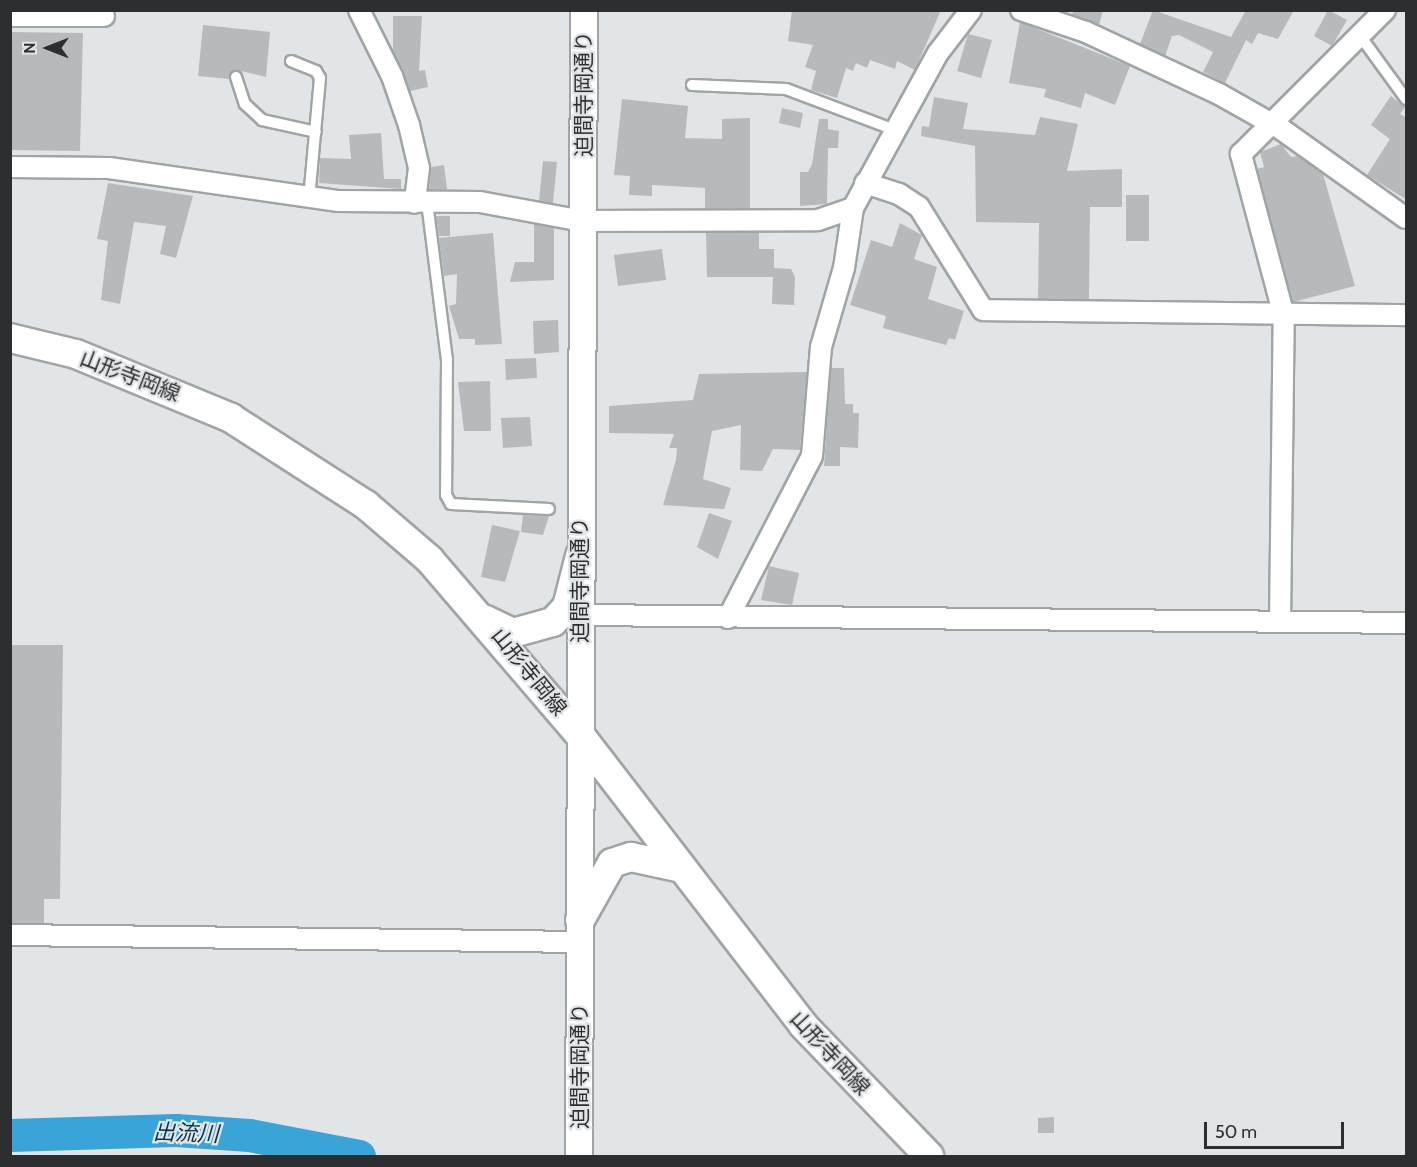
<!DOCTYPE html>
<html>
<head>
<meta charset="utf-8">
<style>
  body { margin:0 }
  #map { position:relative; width:1417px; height:1167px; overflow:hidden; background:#e2e5e7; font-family:Cabin,"Noto Sans JP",sans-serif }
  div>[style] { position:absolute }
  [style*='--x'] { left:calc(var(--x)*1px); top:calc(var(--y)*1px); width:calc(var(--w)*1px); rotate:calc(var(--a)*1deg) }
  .river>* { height:33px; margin:-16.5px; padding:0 16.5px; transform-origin:16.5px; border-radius:16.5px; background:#39a4d8 }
  .building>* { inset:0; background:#b7babc }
  .roads { filter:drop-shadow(2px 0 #a1a4a5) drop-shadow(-2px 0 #a1a4a5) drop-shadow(0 2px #a1a4a5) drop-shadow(0 -2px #a1a4a5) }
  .service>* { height:10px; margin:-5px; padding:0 5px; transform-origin:5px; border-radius:5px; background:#fff }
  .minor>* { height:20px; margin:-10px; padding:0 10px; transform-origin:10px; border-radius:10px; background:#fff }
  .tertiary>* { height:26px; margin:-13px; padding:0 13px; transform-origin:13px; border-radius:13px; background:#fff }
  .secondary>* { height:28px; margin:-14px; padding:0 14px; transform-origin:14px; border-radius:14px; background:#fff }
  span { translate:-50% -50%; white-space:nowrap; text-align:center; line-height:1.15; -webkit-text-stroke:4.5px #e2e5e7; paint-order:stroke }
  .street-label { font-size:21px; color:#2d2e2f }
  .water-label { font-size:22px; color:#05354a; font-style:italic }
  .frame { position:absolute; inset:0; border:12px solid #2d2e2f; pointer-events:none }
  .north { position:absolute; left:18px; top:18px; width:60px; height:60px; -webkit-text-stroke:4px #e2e5e7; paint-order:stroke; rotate:270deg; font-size:16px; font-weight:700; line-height:24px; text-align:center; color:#2d2e2f }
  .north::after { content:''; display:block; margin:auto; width:21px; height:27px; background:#2d2e2f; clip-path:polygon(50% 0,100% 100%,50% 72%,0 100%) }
  .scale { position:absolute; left:1204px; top:1122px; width:140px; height:27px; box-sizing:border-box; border:3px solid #2d2e2f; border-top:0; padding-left:8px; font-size:18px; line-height:21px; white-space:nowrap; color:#2d2e2f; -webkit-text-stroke:4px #e2e5e7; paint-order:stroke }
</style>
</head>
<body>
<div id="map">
  <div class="river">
    <div style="--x:10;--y:1135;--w:166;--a:-1.7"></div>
    <div style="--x:176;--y:1130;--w:73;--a:3.9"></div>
    <div style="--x:249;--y:1135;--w:112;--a:10.8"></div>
  </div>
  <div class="building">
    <div style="clip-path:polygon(792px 10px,941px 10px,915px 70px,897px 61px,895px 69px,870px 60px,867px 68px,856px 63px,853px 71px,846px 68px,837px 98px,811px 90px,816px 71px,805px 67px,813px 45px,788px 41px)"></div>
    <div style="clip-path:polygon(1074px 10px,1103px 10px,1099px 25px,1072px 15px)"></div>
    <div style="clip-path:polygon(1153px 10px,1231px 37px,1246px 10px,1294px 10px,1278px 39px,1258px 33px,1252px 44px,1246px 40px,1225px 83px,1203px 72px,1213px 52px,1179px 35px,1172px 36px,1165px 56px,1140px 44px)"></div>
    <div style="clip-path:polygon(1328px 10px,1347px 20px,1332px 46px,1314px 36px)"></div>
    <div style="clip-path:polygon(393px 16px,422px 16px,419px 71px,425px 70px,428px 87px,410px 91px,393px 50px)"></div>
    <div style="clip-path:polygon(1020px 22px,1130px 66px,1115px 105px,1085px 93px,1081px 108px,1044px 97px,1046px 89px,1009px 83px)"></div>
    <div style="clip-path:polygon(203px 25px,270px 32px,266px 77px,237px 70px,229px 79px,198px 76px)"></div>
    <div style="clip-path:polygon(10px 32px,83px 33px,80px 151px,10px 150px)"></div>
    <div style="clip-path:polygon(968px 34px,992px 40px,981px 78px,957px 71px)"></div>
    <div style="clip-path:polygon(1391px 96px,1405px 107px,1400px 114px,1407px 118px,1407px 200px,1367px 175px,1390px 139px,1371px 125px)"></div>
    <div style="clip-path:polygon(934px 97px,968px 103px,963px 129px,1035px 135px,1040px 117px,1078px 124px,1067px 171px,1122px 169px,1122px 207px,1090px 207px,1089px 299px,1038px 299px,1039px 223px,976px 222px,975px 146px,921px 136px,922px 126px,929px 127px)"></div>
    <div style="clip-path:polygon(622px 99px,688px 106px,685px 138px,722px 139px,722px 119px,750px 118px,750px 208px,705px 208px,705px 188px,652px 185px,652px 196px,629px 195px,630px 176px,614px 175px)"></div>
    <div style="clip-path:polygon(782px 108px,803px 113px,800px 128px,779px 123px)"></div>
    <div style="clip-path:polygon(819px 119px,828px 119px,828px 129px,839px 131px,838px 148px,828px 148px,827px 204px,800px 206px,800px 172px,808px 172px,812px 164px)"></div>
    <div style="clip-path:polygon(381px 133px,384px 179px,401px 179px,401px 189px,319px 183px,320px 158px,351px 159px,349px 135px)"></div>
    <div style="clip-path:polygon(1281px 144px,1291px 157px,1298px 156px,1323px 174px,1355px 286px,1293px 302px,1257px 169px,1264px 167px,1260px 152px)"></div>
    <div style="clip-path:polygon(543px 161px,557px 162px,553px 203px,539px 201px)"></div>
    <div style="clip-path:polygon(444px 165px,447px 189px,429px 190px,431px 167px)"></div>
    <div style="clip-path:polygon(108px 183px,193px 196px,176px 258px,160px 254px,166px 226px,134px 222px,120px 304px,101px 300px,108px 241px,97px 239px)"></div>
    <div style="clip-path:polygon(1126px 195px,1149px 195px,1149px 241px,1126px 241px)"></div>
    <div style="clip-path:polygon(436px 216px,450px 216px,450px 236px,439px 236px)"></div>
    <div style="clip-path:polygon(900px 223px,922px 235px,914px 259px,937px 267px,928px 299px,964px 311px,955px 340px,949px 338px,946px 345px,883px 328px,886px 316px,850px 305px,871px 240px,892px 247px)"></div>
    <div style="clip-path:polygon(534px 224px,554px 228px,554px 280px,510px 282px,515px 262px,534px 262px)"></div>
    <div style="clip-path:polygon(706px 232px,759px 232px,759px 249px,774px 249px,774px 268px,791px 269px,795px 277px,794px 305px,772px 304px,773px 277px,707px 277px)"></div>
    <div style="clip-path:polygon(493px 233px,502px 344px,475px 345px,475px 339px,459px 339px,449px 306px,456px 304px,457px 274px,444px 276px,439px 238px)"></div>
    <div style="clip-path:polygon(662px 249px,666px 280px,618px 286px,614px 255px)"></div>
    <div style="clip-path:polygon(558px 320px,559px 352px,534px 354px,533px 321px)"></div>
    <div style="clip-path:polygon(536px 358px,537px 378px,506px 380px,505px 359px)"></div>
    <div style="clip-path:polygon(831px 368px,844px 368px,845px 404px,853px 404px,853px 413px,859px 413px,858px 448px,840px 447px,840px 466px,824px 466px)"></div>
    <div style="clip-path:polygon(807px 372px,800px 450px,773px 449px,762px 471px,740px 470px,741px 425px,712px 431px,703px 479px,731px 488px,724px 509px,663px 505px,676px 460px,677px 448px,669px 448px,674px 434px,609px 433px,609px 406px,693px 400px,699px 374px)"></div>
    <div style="clip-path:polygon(490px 381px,491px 431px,464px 431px,458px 382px)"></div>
    <div style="clip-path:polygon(530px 417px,532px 446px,503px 448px,501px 418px)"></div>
    <div style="clip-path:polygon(709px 513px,732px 521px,718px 559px,697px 547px)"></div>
    <div style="clip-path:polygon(523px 515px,549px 516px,543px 535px,521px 532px)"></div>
    <div style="clip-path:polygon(492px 525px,520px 531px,505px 582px,481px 577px)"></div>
    <div style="clip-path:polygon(769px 566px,799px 573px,792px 605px,761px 600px)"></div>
    <div style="clip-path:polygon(10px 645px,63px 645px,60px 899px,44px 899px,44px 923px,10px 923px)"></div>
    <div style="clip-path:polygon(1054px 1117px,1054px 1133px,1038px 1133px,1038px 1118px)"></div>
  </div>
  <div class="roads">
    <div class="service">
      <div style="--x:1361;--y:37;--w:77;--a:54"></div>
      <div style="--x:291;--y:61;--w:27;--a:22"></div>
      <div style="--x:316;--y:71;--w:8;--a:60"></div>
      <div style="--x:320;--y:78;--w:121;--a:95.2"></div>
      <div style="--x:236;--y:77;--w:28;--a:72"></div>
      <div style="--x:245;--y:104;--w:23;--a:43"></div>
      <div style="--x:262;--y:120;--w:55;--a:12.5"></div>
      <div style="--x:692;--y:85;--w:94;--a:2.4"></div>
      <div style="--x:786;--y:89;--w:116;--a:20.6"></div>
      <div style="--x:427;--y:202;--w:159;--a:82.8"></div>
      <div style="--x:447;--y:360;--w:135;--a:90.4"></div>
      <div style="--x:446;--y:495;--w:10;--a:61"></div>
      <div style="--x:451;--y:504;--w:98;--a:2.9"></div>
    </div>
    <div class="minor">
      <div style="--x:359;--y:10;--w:74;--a:63.4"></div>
      <div style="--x:392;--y:76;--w:52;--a:70.9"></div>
      <div style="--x:409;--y:125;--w:44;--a:76.9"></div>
      <div style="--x:419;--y:168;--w:35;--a:97"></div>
      <div style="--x:1021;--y:10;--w:69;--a:18.7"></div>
      <div style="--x:1086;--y:32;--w:147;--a:25"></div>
      <div style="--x:1219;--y:94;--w:71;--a:29.4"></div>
      <div style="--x:1281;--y:129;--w:153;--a:35.5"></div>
      <div style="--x:10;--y:16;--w:94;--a:0"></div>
      <div style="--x:10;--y:167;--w:99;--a:0.6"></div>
      <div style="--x:109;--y:168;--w:232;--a:8.2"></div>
      <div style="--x:339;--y:201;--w:141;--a:0.4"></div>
      <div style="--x:480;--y:202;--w:105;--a:10.5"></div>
      <div style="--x:583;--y:221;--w:235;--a:-0.2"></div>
      <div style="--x:818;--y:220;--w:37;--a:-19"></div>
      <div style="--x:865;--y:183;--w:36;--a:18"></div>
      <div style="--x:899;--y:194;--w:24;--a:33"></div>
      <div style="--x:919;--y:207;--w:121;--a:58.1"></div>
      <div style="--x:983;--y:310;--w:423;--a:0.7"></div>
      <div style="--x:580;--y:615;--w:826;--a:0.55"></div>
      <div style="--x:728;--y:618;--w:182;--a:-62.6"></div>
      <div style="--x:812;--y:456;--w:109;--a:-85.3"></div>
      <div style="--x:821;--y:347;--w:82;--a:-73.8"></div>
      <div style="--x:844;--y:268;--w:61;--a:-81.5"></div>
      <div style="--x:853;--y:208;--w:177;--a:-61.3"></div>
      <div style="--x:938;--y:53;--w:54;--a:-52.5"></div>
      <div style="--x:1280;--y:622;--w:306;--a:-89.3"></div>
      <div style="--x:1284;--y:316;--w:168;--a:-104.9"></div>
      <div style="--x:1241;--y:154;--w:204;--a:-45"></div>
      <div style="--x:10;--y:935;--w:570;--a:0.7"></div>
    </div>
    <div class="tertiary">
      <div style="--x:579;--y:1156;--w:1146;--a:-89.75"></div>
    </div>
    <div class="secondary">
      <div style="--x:10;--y:338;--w:68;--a:13.6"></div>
      <div style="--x:76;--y:354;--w:168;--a:22.4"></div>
      <div style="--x:231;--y:418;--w:161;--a:32.8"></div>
      <div style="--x:366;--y:505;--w:83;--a:40.6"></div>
      <div style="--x:429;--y:559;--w:232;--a:49.4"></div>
      <div style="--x:580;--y:735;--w:366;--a:52.4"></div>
      <div style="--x:803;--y:1025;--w:182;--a:46.1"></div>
      <div style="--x:486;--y:620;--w:30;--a:26"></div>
      <div style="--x:513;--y:633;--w:41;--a:-15.4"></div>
      <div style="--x:553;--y:622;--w:21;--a:-47"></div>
      <div style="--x:567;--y:607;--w:53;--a:-75.7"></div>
      <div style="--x:580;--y:920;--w:65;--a:-60.7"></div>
      <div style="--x:612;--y:863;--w:20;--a:-18"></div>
      <div style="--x:631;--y:857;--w:52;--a:12.2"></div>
    </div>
  </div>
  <div class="street-label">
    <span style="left:584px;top:94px;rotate:-90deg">迫間寺岡通り</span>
    <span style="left:130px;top:376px;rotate:21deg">山形寺岡線</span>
    <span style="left:580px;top:580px;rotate:-90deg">迫間寺岡通り</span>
    <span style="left:529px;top:672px;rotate:51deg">山形寺岡線</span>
    <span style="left:830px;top:1053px;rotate:47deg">山形寺岡線</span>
    <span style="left:580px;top:1066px;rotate:-90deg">迫間寺岡通り</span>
  </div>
  <div class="water-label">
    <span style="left:186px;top:1133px;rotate:2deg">出流川</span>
  </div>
  <div class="frame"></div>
  <div class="north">N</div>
  <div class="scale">50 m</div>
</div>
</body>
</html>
